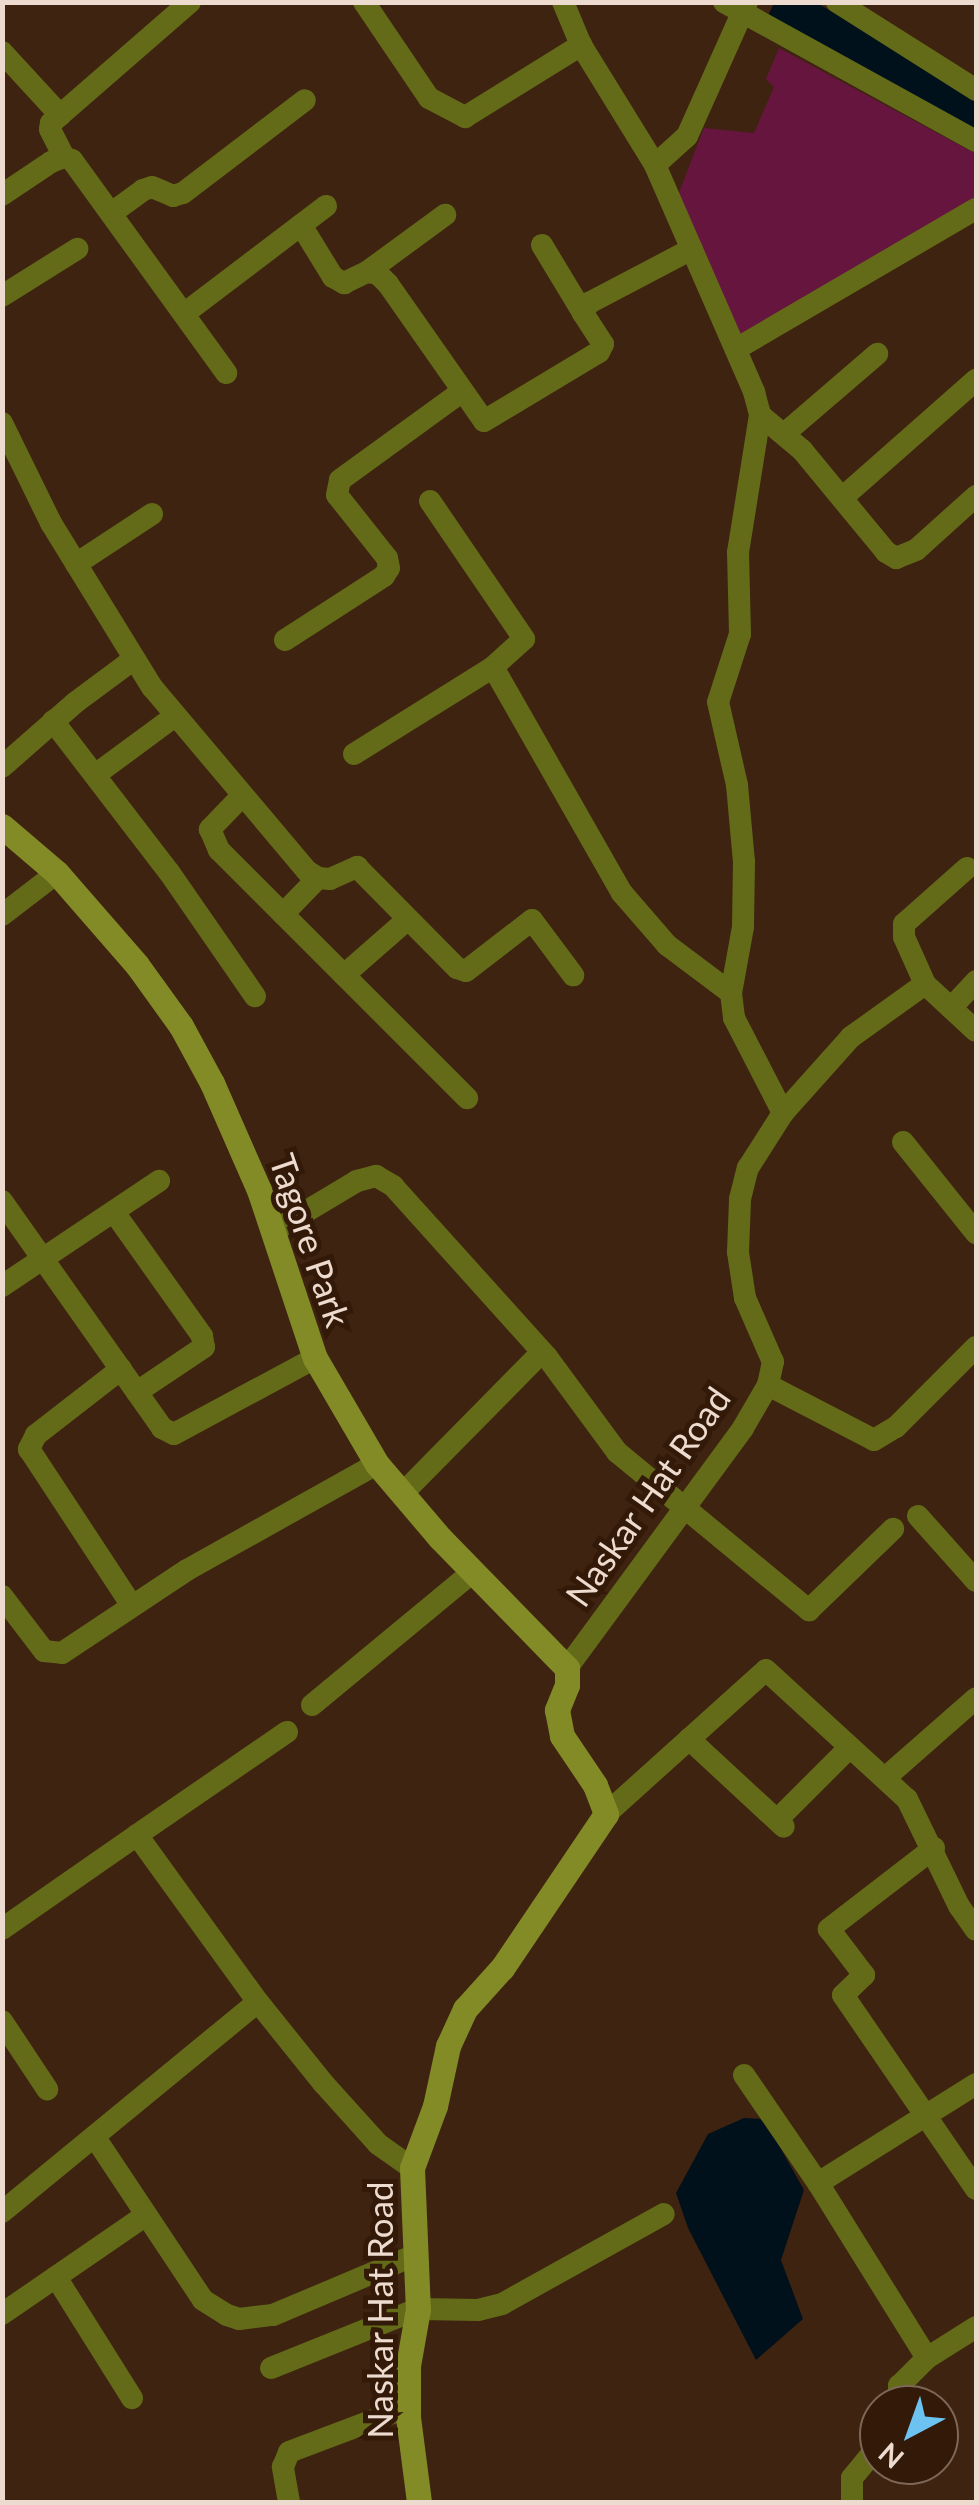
<!DOCTYPE html>
<html>
<head>
<meta charset="utf-8">
<style>
  body { margin:0 }
  #map { position:relative; width:979px; height:2505px; overflow:hidden; background:#3e2310; font-family:Lato,sans-serif }
  div>[style] { position:absolute }
  [style*='--x'] { left:calc(var(--x)*1px); top:calc(var(--y)*1px); width:calc(var(--w)*1px); rotate:calc(var(--a)*1deg) }
  .green>* { inset:0; background:#66163e }
  .water>* { inset:0; background:#01111b }
  .street>* { height:22px; margin:-11px; padding:0 11px; transform-origin:11px; border-radius:11px; background:#636a18 }
  .secondary>* { height:25px; margin:-12.5px; padding:0 12.5px; transform-origin:12.5px; border-radius:12.5px; background:#828b25 }
  span { translate:-50% -50%; white-space:nowrap; text-align:center; line-height:1.15; -webkit-text-stroke:10px #331907; paint-order:stroke }
  .street-label { font-size:35px; color:#eddbcf }
  .frame { position:absolute; inset:0; border:5px solid #eddbcf; pointer-events:none }
  .north { position:absolute; left:859px; top:2385px; width:100px; height:100px; box-sizing:border-box; background:#331907; border:2px solid #7d6757; border-radius:50%; rotate:221deg; font-size:28px; font-weight:700; line-height:40px; text-align:center; color:#eddbcf }
  .north::after { content:''; display:block; margin:auto; width:35px; height:45px; background:#6cc3f2; clip-path:polygon(50% 0,100% 100%,50% 72%,0 100%) }
</style>
</head>
<body>
<div id="map">
  <div class="green">
    <div style="clip-path:polygon(779px 48px,976px 154px,976px 197px,740px 338px,678px 195px,704px 128px,754px 133px,774px 87px,766px 79px)"></div>
  </div>
  <div class="water">
    <div style="clip-path:polygon(774px 3px,817px 3px,976px 96px,976px 134px,768px 16px)"></div>
    <div style="clip-path:polygon(744px 2118px,764px 2119px,804px 2190px,781px 2260px,803px 2319px,756px 2360px,688px 2228px,676px 2193px,708px 2134px)"></div>
  </div>
  <div class="street">
    <div style="--x:364;--y:2;--w:116;--a:55.9"></div>
    <div style="--x:429;--y:98;--w:41;--a:27.8"></div>
    <div style="--x:465;--y:117;--w:137;--a:-31.8"></div>
    <div style="--x:563;--y:2;--w:47;--a:67.3"></div>
    <div style="--x:581;--y:45;--w:141;--a:58.3"></div>
    <div style="--x:724;--y:2;--w:288;--a:28.9"></div>
    <div style="--x:747;--y:2;--w:147;--a:114.1"></div>
    <div style="--x:687;--y:136;--w:43;--a:137.8"></div>
    <div style="--x:655;--y:165;--w:248;--a:66.4"></div>
    <div style="--x:754;--y:392;--w:24;--a:75"></div>
    <div style="--x:760;--y:415;--w:139;--a:99.1"></div>
    <div style="--x:738;--y:552;--w:82;--a:88.6"></div>
    <div style="--x:740;--y:634;--w:71;--a:107.9"></div>
    <div style="--x:718;--y:702;--w:85;--a:77.1"></div>
    <div style="--x:737;--y:785;--w:77;--a:84.8"></div>
    <div style="--x:744;--y:862;--w:65;--a:90.9"></div>
    <div style="--x:743;--y:927;--w:67;--a:100.3"></div>
    <div style="--x:731;--y:993;--w:25;--a:83"></div>
    <div style="--x:734;--y:1018;--w:107;--a:62.7"></div>
    <div style="--x:837;--y:2;--w:165;--a:32.3"></div>
    <div style="--x:2;--y:52;--w:86;--a:47.4"></div>
    <div style="--x:64;--y:157;--w:31;--a:-117"></div>
    <div style="--x:50;--y:129;--w:6;--a:-81"></div>
    <div style="--x:51;--y:123;--w:184;--a:-41"></div>
    <div style="--x:2;--y:195;--w:59;--a:-34"></div>
    <div style="--x:51;--y:162;--w:14;--a:-21"></div>
    <div style="--x:64;--y:157;--w:9;--a:21"></div>
    <div style="--x:72;--y:160;--w:263;--a:54.1"></div>
    <div style="--x:113;--y:212;--w:37;--a:-36"></div>
    <div style="--x:143;--y:190;--w:9;--a:-18"></div>
    <div style="--x:152;--y:187;--w:23;--a:23"></div>
    <div style="--x:173;--y:196;--w:10;--a:-17"></div>
    <div style="--x:183;--y:193;--w:153;--a:-37.3"></div>
    <div style="--x:301;--y:225;--w:61;--a:58.4"></div>
    <div style="--x:333;--y:277;--w:13;--a:29"></div>
    <div style="--x:344;--y:283;--w:25;--a:-26"></div>
    <div style="--x:367;--y:272;--w:11;--a:10"></div>
    <div style="--x:378;--y:274;--w:14;--a:45"></div>
    <div style="--x:388;--y:284;--w:167;--a:55"></div>
    <div style="--x:484;--y:421;--w:134;--a:-31"></div>
    <div style="--x:599;--y:352;--w:9;--a:-63"></div>
    <div style="--x:603;--y:344;--w:37;--a:-123"></div>
    <div style="--x:583;--y:313;--w:12;--a:-59"></div>
    <div style="--x:589;--y:303;--w:116;--a:-27.7"></div>
    <div style="--x:542;--y:245;--w:79;--a:58.9"></div>
    <div style="--x:367;--y:272;--w:97;--a:-36.2"></div>
    <div style="--x:2;--y:296;--w:89;--a:-32.1"></div>
    <div style="--x:185;--y:313;--w:177;--a:-37.2"></div>
    <div style="--x:736;--y:349;--w:278;--a:-30.3"></div>
    <div style="--x:760;--y:415;--w:55;--a:39.8"></div>
    <div style="--x:802;--y:450;--w:132;--a:50.5"></div>
    <div style="--x:886;--y:552;--w:12;--a:31"></div>
    <div style="--x:896;--y:558;--w:22;--a:-22"></div>
    <div style="--x:916;--y:550;--w:81;--a:-42"></div>
    <div style="--x:2;--y:423;--w:111;--a:63.9"></div>
    <div style="--x:51;--y:523;--w:193;--a:58.4"></div>
    <div style="--x:152;--y:687;--w:241;--a:49.9"></div>
    <div style="--x:307;--y:871;--w:13;--a:32"></div>
    <div style="--x:318;--y:878;--w:12;--a:5"></div>
    <div style="--x:330;--y:879;--w:30;--a:-24"></div>
    <div style="--x:357;--y:867;--w:142;--a:45.3"></div>
    <div style="--x:457;--y:968;--w:9;--a:18"></div>
    <div style="--x:466;--y:971;--w:83;--a:-37.7"></div>
    <div style="--x:532;--y:920;--w:69;--a:53.3"></div>
    <div style="--x:784;--y:434;--w:123;--a:-40.7"></div>
    <div style="--x:842;--y:498;--w:179;--a:-41.4"></div>
    <div style="--x:430;--y:501;--w:167;--a:55.7"></div>
    <div style="--x:524;--y:639;--w:42;--a:137.9"></div>
    <div style="--x:76;--y:564;--w:91;--a:-33.3"></div>
    <div style="--x:285;--y:640;--w:118;--a:-32.9"></div>
    <div style="--x:384;--y:576;--w:9;--a:-58"></div>
    <div style="--x:389;--y:568;--w:10;--a:-101"></div>
    <div style="--x:387;--y:558;--w:80;--a:-128.4"></div>
    <div style="--x:337;--y:495;--w:15;--a:-79"></div>
    <div style="--x:340;--y:480;--w:150;--a:-36"></div>
    <div style="--x:53;--y:721;--w:190;--a:52.5"></div>
    <div style="--x:169;--y:872;--w:151;--a:55.3"></div>
    <div style="--x:354;--y:754;--w:164;--a:-32"></div>
    <div style="--x:493;--y:667;--w:260;--a:60.3"></div>
    <div style="--x:622;--y:893;--w:69;--a:49.1"></div>
    <div style="--x:667;--y:945;--w:80;--a:36.9"></div>
    <div style="--x:2;--y:767;--w:98;--a:-41.3"></div>
    <div style="--x:76;--y:702;--w:72;--a:-36.6"></div>
    <div style="--x:95;--y:775;--w:99;--a:-36.4"></div>
    <div style="--x:241;--y:797;--w:45;--a:134.1"></div>
    <div style="--x:210;--y:829;--w:23;--a:67"></div>
    <div style="--x:219;--y:850;--w:351;--a:45"></div>
    <div style="--x:967;--y:868;--w:84;--a:138.4"></div>
    <div style="--x:904;--y:924;--w:13;--a:90"></div>
    <div style="--x:904;--y:937;--w:51;--a:65.9"></div>
    <div style="--x:925;--y:984;--w:69;--a:42.7"></div>
    <div style="--x:283;--y:914;--w:50;--a:-45.8"></div>
    <div style="--x:2;--y:915;--w:69;--a:-37.4"></div>
    <div style="--x:344;--y:975;--w:85;--a:-41.2"></div>
    <div style="--x:951;--y:1008;--w:37;--a:-47"></div>
    <div style="--x:903;--y:1142;--w:117;--a:51.3"></div>
    <div style="--x:2;--y:1201;--w:278;--a:54.8"></div>
    <div style="--x:162;--y:1428;--w:13;--a:27"></div>
    <div style="--x:174;--y:1434;--w:160;--a:-28.3"></div>
    <div style="--x:114;--y:1212;--w:152;--a:54.6"></div>
    <div style="--x:202;--y:1336;--w:11;--a:80"></div>
    <div style="--x:204;--y:1347;--w:81;--a:146.1"></div>
    <div style="--x:275;--y:1230;--w:96;--a:-30.9"></div>
    <div style="--x:357;--y:1181;--w:20;--a:-15"></div>
    <div style="--x:376;--y:1176;--w:20;--a:30"></div>
    <div style="--x:393;--y:1186;--w:230;--a:48"></div>
    <div style="--x:547;--y:1357;--w:118;--a:53.6"></div>
    <div style="--x:617;--y:1452;--w:249;--a:39.5"></div>
    <div style="--x:809;--y:1610;--w:117;--a:-44"></div>
    <div style="--x:2;--y:1286;--w:189;--a:-33.8"></div>
    <div style="--x:121;--y:1369;--w:108;--a:142.2"></div>
    <div style="--x:36;--y:1435;--w:16;--a:117"></div>
    <div style="--x:29;--y:1449;--w:186;--a:56.7"></div>
    <div style="--x:768;--y:1385;--w:119;--a:27.4"></div>
    <div style="--x:874;--y:1440;--w:26;--a:-31"></div>
    <div style="--x:896;--y:1427;--w:113;--a:-45"></div>
    <div style="--x:402;--y:1494;--w:199;--a:-45.4"></div>
    <div style="--x:918;--y:1516;--w:87;--a:48.3"></div>
    <div style="--x:2;--y:1596;--w:69;--a:52.6"></div>
    <div style="--x:44;--y:1651;--w:18;--a:6"></div>
    <div style="--x:62;--y:1653;--w:150;--a:-33.6"></div>
    <div style="--x:187;--y:1570;--w:218;--a:-29.2"></div>
    <div style="--x:567;--y:1668;--w:298;--a:-53.7"></div>
    <div style="--x:743;--y:1428;--w:50;--a:-59.8"></div>
    <div style="--x:768;--y:1385;--w:24;--a:-78"></div>
    <div style="--x:773;--y:1362;--w:70;--a:-113.6"></div>
    <div style="--x:745;--y:1298;--w:47;--a:-98.7"></div>
    <div style="--x:738;--y:1252;--w:53;--a:-87.8"></div>
    <div style="--x:740;--y:1199;--w:32;--a:-76"></div>
    <div style="--x:748;--y:1168;--w:65;--a:-57.5"></div>
    <div style="--x:783;--y:1113;--w:102;--a:-48.2"></div>
    <div style="--x:851;--y:1037;--w:91;--a:-35.6"></div>
    <div style="--x:312;--y:1705;--w:209;--a:-39.6"></div>
    <div style="--x:689;--y:1739;--w:129;--a:42.8"></div>
    <div style="--x:885;--y:1778;--w:121;--a:-41.3"></div>
    <div style="--x:606;--y:1814;--w:215;--a:-42"></div>
    <div style="--x:766;--y:1670;--w:191;--a:42.5"></div>
    <div style="--x:907;--y:1799;--w:119;--a:64.1"></div>
    <div style="--x:959;--y:1906;--w:29;--a:55"></div>
    <div style="--x:777;--y:1820;--w:103;--a:-45"></div>
    <div style="--x:137;--y:1835;--w:182;--a:-34.5"></div>
    <div style="--x:934;--y:1848;--w:133;--a:142.4"></div>
    <div style="--x:829;--y:1929;--w:58;--a:52.7"></div>
    <div style="--x:864;--y:1975;--w:29;--a:136"></div>
    <div style="--x:843;--y:1995;--w:235;--a:55.6"></div>
    <div style="--x:2;--y:1929;--w:165;--a:-34.8"></div>
    <div style="--x:137;--y:1835;--w:206;--a:54.1"></div>
    <div style="--x:258;--y:2002;--w:105;--a:51.2"></div>
    <div style="--x:324;--y:2084;--w:81;--a:48"></div>
    <div style="--x:378;--y:2144;--w:42;--a:35.2"></div>
    <div style="--x:2;--y:2021;--w:82;--a:56.5"></div>
    <div style="--x:744;--y:2075;--w:131;--a:55.6"></div>
    <div style="--x:976;--y:2084;--w:186;--a:147.9"></div>
    <div style="--x:818;--y:2183;--w:206;--a:58.1"></div>
    <div style="--x:927;--y:2358;--w:58;--a:-32.3"></div>
    <div style="--x:96;--y:2139;--w:193;--a:56.4"></div>
    <div style="--x:203;--y:2300;--w:28;--a:32"></div>
    <div style="--x:227;--y:2315;--w:13;--a:18"></div>
    <div style="--x:239;--y:2319;--w:34;--a:-7"></div>
    <div style="--x:273;--y:2315;--w:154;--a:-22.9"></div>
    <div style="--x:2;--y:2212;--w:331;--a:-39.4"></div>
    <div style="--x:56;--y:2277;--w:143;--a:57.9"></div>
    <div style="--x:2;--y:2314;--w:175;--a:-34.5"></div>
    <div style="--x:271;--y:2368;--w:158;--a:-21.9"></div>
    <div style="--x:418;--y:2309;--w:60;--a:1"></div>
    <div style="--x:478;--y:2310;--w:25;--a:-14"></div>
    <div style="--x:502;--y:2304;--w:185;--a:-29.1"></div>
    <div style="--x:904;--y:2405;--w:20;--a:-105"></div>
    <div style="--x:899;--y:2386;--w:40;--a:-45"></div>
    <div style="--x:289;--y:2502;--w:36;--a:-100"></div>
    <div style="--x:283;--y:2467;--w:16;--a:-68"></div>
    <div style="--x:289;--y:2452;--w:127;--a:-20.7"></div>
    <div style="--x:852;--y:2502;--w:24;--a:-90"></div>
    <div style="--x:852;--y:2478;--w:43;--a:-50.7"></div>
  </div>
  <div class="secondary">
    <div style="--x:2;--y:826;--w:72;--a:40.5"></div>
    <div style="--x:57;--y:873;--w:122;--a:49"></div>
    <div style="--x:137;--y:965;--w:75;--a:54.2"></div>
    <div style="--x:181;--y:1026;--w:65;--a:61.5"></div>
    <div style="--x:212;--y:1083;--w:117;--a:66.3"></div>
    <div style="--x:259;--y:1190;--w:177;--a:71.6"></div>
    <div style="--x:315;--y:1358;--w:123;--a:59.7"></div>
    <div style="--x:377;--y:1464;--w:97;--a:49.6"></div>
    <div style="--x:440;--y:1538;--w:182;--a:45.7"></div>
    <div style="--x:567;--y:1668;--w:17;--a:90"></div>
    <div style="--x:567;--y:1685;--w:27;--a:112"></div>
    <div style="--x:557;--y:1710;--w:26;--a:79"></div>
    <div style="--x:562;--y:1736;--w:59;--a:56"></div>
    <div style="--x:595;--y:1785;--w:31;--a:69"></div>
    <div style="--x:606;--y:1814;--w:186;--a:124"></div>
    <div style="--x:502;--y:1968;--w:55;--a:132.1"></div>
    <div style="--x:465;--y:2009;--w:41;--a:114.7"></div>
    <div style="--x:448;--y:2046;--w:61;--a:102.2"></div>
    <div style="--x:435;--y:2106;--w:66;--a:110.4"></div>
    <div style="--x:412;--y:2168;--w:141;--a:87.6"></div>
    <div style="--x:418;--y:2309;--w:58;--a:100"></div>
    <div style="--x:408;--y:2366;--w:51;--a:90"></div>
    <div style="--x:408;--y:2417;--w:86;--a:82.6"></div>
  </div>
  <div class="street-label">
    <span style="left:311px;top:1240px;rotate:71deg">Tagore Park</span>
    <span style="left:647px;top:1496px;rotate:-55deg">Naskar Hat Road</span>
    <span style="left:379px;top:2310px;rotate:-90deg">Naskar Hat Road</span>
  </div>
  <div class="frame"></div>
  <div class="north">N</div>
</div>
</body>
</html>
